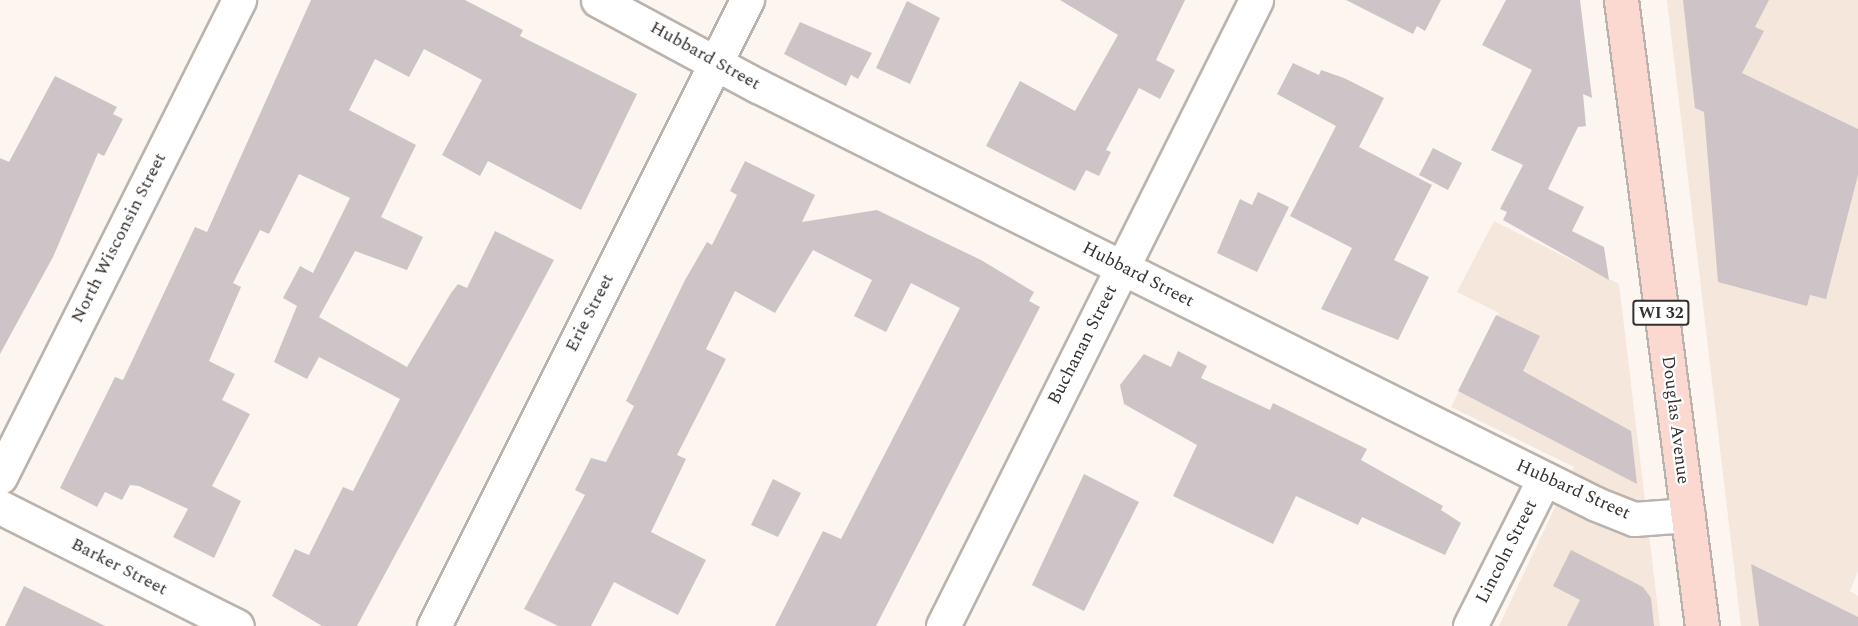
<!DOCTYPE html>
<html>
<head>
<meta charset="utf-8">
<style>
  body { margin:0 }
  #map { position:relative; width:1858px; height:626px; overflow:hidden; background:#fdf5ef; font-family:Spectral,serif }
  div>[style] { position:absolute }
  [style*='--x'] { left:calc(var(--x)*1px); top:calc(var(--y)*1px); width:calc(var(--w)*1px); rotate:calc(var(--a)*1deg) }
  .built>* { inset:0; background:#f5e7db }
  .building>* { inset:0; background:#cec4c7 }
  .roads { filter:drop-shadow(2px 0 #bab3ad) drop-shadow(-2px 0 #bab3ad) drop-shadow(0 2px #bab3ad) drop-shadow(0 -2px #bab3ad) }
  .minor>* { height:33px; margin:-16.5px; padding:0 16.5px; transform-origin:16.5px; border-radius:16.5px; background:#fff }
  .major>* { height:33px; margin:-16.5px; padding:0 16.5px; transform-origin:16.5px; border-radius:16.5px; background:#fcd9d0 }
  span { translate:-50% -50%; white-space:nowrap; text-align:center; line-height:1.15; -webkit-text-stroke:4.5px #fff; paint-order:stroke }
  .shield-label span { padding:2px 4px; background:#fff; border:2px solid; border-radius:4px; -webkit-text-stroke-width:0 }
  .shield-label { font-size:16px; color:#34312e; font-weight:700 }
  .street-label { font-size:18px; color:#34312e }
</style>
</head>
<body>
<div id="map">
  <div class="built">
    <div style="clip-path:polygon(1667px 0,1858px 0,1858px 571px,1850px 591px,1858px 596px,1858px 626px,1741px 626px)"></div>
    <div style="clip-path:polygon(1494px 221px,1619px 284px,1660px 626px,1499px 626px,1574px 467px,1451px 407px,1499px 313px,1457px 292px)"></div>
  </div>
  <div class="building">
    <div style="clip-path:polygon(311px 0,465px 0,523px 30px,520px 36px,637px 94px,581px 210px,488px 161px,480px 176px,442px 155px,482px 80px,424px 49px,409px 77px,375px 59px,349px 110px,416px 145px,381px 217px,423px 237px,407px 270px,355px 251px,319px 317px,407px 367px,451px 293px,458px 284px,467px 288px,495px 231px,554px 260px,357px 626px,322px 626px,272px 596px,295px 549px,309px 555px,343px 487px,353px 491px,400px 399px,319px 357px,307px 379px,274px 362px,297px 306px,283px 298px,300px 266px,313px 273px,350px 198px,299px 174px,269px 234px,260px 230px,233px 283px,241px 287px,209px 361px,235px 374px,222px 400px,250px 414px,212px 486px,241px 501px,214px 558px,173px 537px,188px 509px,139px 486px,130px 485px,122px 500px,105px 492px,97px 507px,60px 488px,115px 377px,123px 380px,195px 227px,207px 232px)"></div>
    <div style="clip-path:polygon(1060px 0,1185px 0,1156px 60px,1175px 70px,1160px 99px,1139px 88px,1106px 150px,1111px 152px,1099px 176px,1086px 170px,1075px 191px,986px 146px,1020px 81px,1075px 111px,1118px 35px)"></div>
    <div style="clip-path:polygon(1346px 0,1441px 0,1425px 31px,1417px 26px,1413px 34px)"></div>
    <div style="clip-path:polygon(1506px 0,1580px 0,1592px 98px,1583px 94px,1586px 126px,1578px 127px,1548px 189px,1584px 207px,1572px 231px,1604px 247px,1609px 280px,1503px 220px,1507px 212px,1500px 209px,1523px 165px,1491px 150px,1532px 70px,1482px 45px)"></div>
    <div style="clip-path:polygon(1683px 0,1769px 0,1755px 27px,1764px 31px,1742px 73px,1858px 129px,1858px 175px,1826px 299px,1810px 295px,1807px 306px,1718px 282px,1704px 112px,1695px 108px)"></div>
    <div style="clip-path:polygon(907px 1px,940px 18px,910px 84px,876px 68px)"></div>
    <div style="clip-path:polygon(800px 22px,872px 53px,858px 79px,851px 75px,846px 86px,784px 54px)"></div>
    <div style="clip-path:polygon(1293px 63px,1319px 75px,1321px 70px,1344px 78px,1384px 98px,1359px 147px,1432px 185px,1394px 260px,1429px 277px,1398px 340px,1321px 309px,1352px 248px,1290px 216px,1336px 126px,1277px 94px)"></div>
    <div style="clip-path:polygon(55px 76px,117px 107px,113px 114px,123px 119px,104px 156px,98px 153px,53px 257px,0 354px,0 158px,9px 162px)"></div>
    <div style="clip-path:polygon(1433px 148px,1462px 163px,1448px 190px,1419px 175px)"></div>
    <div style="clip-path:polygon(745px 161px,815px 195px,802px 222px,877px 210px,981px 260px,1034px 292px,1029px 301px,1040px 307px,876px 626px,775px 626px,823px 531px,841px 539px,960px 308px,911px 283px,886px 332px,854px 316px,872px 280px,813px 250px,775px 313px,735px 291px,706px 349px,726px 359px,677px 455px,686px 459px,651px 532px,706px 560px,678px 615px,614px 582px,591px 626px,558px 626px,524px 609px,585px 495px,575px 490px,591px 458px,606px 462px,634px 406px,626px 401px,685px 280px,707px 242px,712px 245px,737px 195px,730px 191px)"></div>
    <div style="clip-path:polygon(1258px 192px,1289px 207px,1257px 272px,1217px 253px,1240px 199px,1252px 205px)"></div>
    <div style="clip-path:polygon(1496px 315px,1540px 336px,1523px 371px,1631px 431px,1637px 484px,1458px 391px)"></div>
    <div style="clip-path:polygon(1178px 351px,1207px 366px,1201px 378px,1270px 410px,1273px 403px,1367px 449px,1361px 460px,1443px 506px,1441px 510px,1461px 523px,1445px 555px,1362px 517px,1358px 525px,1296px 496px,1273px 544px,1173px 496px,1197px 445px,1124px 404px,1120px 385px,1144px 354px,1171px 367px)"></div>
    <div style="clip-path:polygon(1084px 474px,1139px 502px,1084px 611px,1032px 585px)"></div>
    <div style="clip-path:polygon(773px 479px,801px 493px,778px 537px,751px 525px)"></div>
    <div style="clip-path:polygon(1571px 550px,1643px 587px,1651px 598px,1654px 626px,1567px 626px,1580px 600px,1553px 586px)"></div>
    <div style="clip-path:polygon(1751px 564px,1858px 617px,1858px 626px,1759px 626px)"></div>
    <div style="clip-path:polygon(24px 586px,105px 626px,5px 626px)"></div>
  </div>
  <div class="roads">
    <div class="minor">
      <div style="--x:598;--y:0;--w:182;--a:28.3"></div>
      <div style="--x:758;--y:86;--w:936;--a:26.51"></div>
      <div style="--x:1596;--y:504;--w:41;--a:21.5"></div>
      <div style="--x:1634;--y:519;--w:54;--a:-4.2"></div>
      <div style="--x:0;--y:477;--w:534;--a:-63.39"></div>
      <div style="--x:0;--y:507;--w:265;--a:26.7"></div>
      <div style="--x:434;--y:626;--w:700;--a:-63.43"></div>
      <div style="--x:943;--y:626;--w:700;--a:-63.43"></div>
      <div style="--x:1470;--y:626;--w:165;--a:-63.3"></div>
    </div>
    <div class="major">
      <div style="--x:1621;--y:0;--w:631;--a:82.63"></div>
    </div>
  </div>
  <div class="shield-label">
    <span style="left:1661px;top:313px">WI 32</span>
  </div>
  <div class="street-label">
    <span style="left:705px;top:56px;rotate:29deg">Hubbard Street</span>
    <span style="left:119px;top:238px;rotate:-63deg">North Wisconsin Street</span>
    <span style="left:1138px;top:275px;rotate:27deg">Hubbard Street</span>
    <span style="left:590px;top:313px;rotate:-63deg">Erie Street</span>
    <span style="left:1083px;top:345px;rotate:-63deg">Buchanan Street</span>
    <span style="left:1675px;top:420px;rotate:83deg">Douglas Avenue</span>
    <span style="left:1573px;top:490px;rotate:24deg">Hubbard Street</span>
    <span style="left:1507px;top:552px;rotate:-63deg">Lincoln Street</span>
    <span style="left:119px;top:567px;rotate:27deg">Barker Street</span>
  </div>
</div>
</body>
</html>
